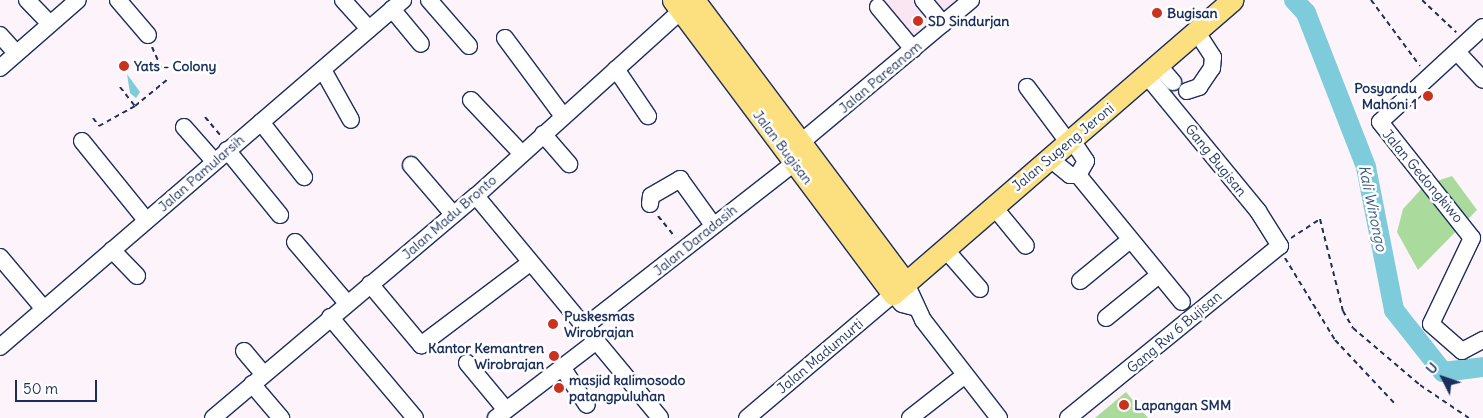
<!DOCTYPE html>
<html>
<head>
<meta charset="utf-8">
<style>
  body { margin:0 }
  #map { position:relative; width:1483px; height:418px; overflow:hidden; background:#fdf3fa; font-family:Delius,sans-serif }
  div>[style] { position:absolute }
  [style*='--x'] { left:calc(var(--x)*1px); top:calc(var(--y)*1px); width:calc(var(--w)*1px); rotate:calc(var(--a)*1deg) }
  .built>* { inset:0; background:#fae5f3 }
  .green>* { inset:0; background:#aadb9c }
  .water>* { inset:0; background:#7dcbdb }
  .river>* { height:20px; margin:-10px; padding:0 10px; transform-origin:10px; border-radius:10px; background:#7dcbdb }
  .path>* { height:2px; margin-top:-1px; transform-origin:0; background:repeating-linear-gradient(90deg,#1b2f5e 0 5px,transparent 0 9px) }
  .roads { filter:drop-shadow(1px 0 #1b2f5e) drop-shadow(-1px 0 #1b2f5e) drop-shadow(0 1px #1b2f5e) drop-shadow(0 -1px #1b2f5e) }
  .minor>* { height:16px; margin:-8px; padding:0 8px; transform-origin:8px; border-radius:8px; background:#fff }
  .major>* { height:21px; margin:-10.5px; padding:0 10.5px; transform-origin:10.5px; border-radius:10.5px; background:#fce080 }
  .dots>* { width:14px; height:14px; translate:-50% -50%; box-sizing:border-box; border:2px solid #fff; border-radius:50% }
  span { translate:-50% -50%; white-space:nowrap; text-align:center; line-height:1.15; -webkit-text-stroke:5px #fff; paint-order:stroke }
  .poi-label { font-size:14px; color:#1b2f5e; font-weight:700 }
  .left { translate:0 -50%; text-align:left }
  .right { translate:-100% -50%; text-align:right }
  .street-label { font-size:14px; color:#1b2f5e }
  .water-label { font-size:15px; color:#385e84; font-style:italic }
  .north { position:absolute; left:1418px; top:353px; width:50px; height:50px; -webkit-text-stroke:4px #fff; paint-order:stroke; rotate:311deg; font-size:14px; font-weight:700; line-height:20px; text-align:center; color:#1b2f5e }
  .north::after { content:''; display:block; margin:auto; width:18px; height:22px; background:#1b2f5e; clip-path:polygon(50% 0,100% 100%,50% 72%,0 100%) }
  .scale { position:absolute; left:15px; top:380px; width:82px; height:22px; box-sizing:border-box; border:2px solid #1b2f5e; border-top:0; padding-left:6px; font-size:15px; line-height:18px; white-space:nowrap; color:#1b2f5e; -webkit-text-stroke:4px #fff; paint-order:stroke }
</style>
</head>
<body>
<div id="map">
  <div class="built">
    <div style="clip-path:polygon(881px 0,963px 0,914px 42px)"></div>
  </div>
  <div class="green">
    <div style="clip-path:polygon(1452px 176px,1477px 210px,1418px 270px,1397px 232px,1403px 209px,1425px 185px)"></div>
    <div style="clip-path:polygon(1126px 392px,1148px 418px,1095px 418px)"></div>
  </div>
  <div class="water">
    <div style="clip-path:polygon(127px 74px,140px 92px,136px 98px,130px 93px)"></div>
  </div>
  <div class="river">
    <div style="--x:1294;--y:0;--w:18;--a:47"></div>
    <div style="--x:1306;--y:13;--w:165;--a:68.7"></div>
    <div style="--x:1366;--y:167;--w:146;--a:78.9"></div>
    <div style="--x:1394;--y:310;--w:79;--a:51.7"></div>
    <div style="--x:1443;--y:372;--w:40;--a:-7.1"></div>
  </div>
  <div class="path">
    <div style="--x:1371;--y:0;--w:82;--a:53.4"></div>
    <div style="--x:1422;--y:0;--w:47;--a:43.3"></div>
    <div style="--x:152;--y:47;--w:24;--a:66"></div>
    <div style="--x:120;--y:87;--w:24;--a:52"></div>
    <div style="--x:135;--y:106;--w:43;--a:-39.3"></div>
    <div style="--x:205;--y:117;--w:26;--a:50"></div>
    <div style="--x:93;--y:118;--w:10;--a:53"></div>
    <div style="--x:99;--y:126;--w:41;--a:-29.1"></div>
    <div style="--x:658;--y:216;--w:27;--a:51"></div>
    <div style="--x:1291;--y:238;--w:35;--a:-33"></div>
    <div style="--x:1320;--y:219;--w:95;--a:76"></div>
    <div style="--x:1343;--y:311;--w:20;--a:60"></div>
    <div style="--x:1353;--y:328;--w:88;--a:40.4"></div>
    <div style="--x:1420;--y:385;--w:59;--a:34"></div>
    <div style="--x:1285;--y:258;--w:96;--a:58.6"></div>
    <div style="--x:1335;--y:340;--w:88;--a:46.8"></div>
  </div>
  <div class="roads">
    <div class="minor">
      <div style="--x:27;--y:0;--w:33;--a:46"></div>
      <div style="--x:118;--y:0;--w:46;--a:49.4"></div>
      <div style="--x:343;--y:0;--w:39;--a:48"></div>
      <div style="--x:429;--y:0;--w:61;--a:49"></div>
      <div style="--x:923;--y:0;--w:31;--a:50"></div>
      <div style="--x:878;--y:7;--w:55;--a:50.2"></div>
      <div style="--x:392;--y:9;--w:45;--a:50.4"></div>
      <div style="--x:1483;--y:27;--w:140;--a:137.3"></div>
      <div style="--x:1380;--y:122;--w:148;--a:51.6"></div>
      <div style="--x:1472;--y:238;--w:95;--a:115.5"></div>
      <div style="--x:1431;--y:324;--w:41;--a:41.1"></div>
      <div style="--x:1462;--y:351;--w:24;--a:-28"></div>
      <div style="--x:0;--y:35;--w:24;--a:48"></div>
      <div style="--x:505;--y:38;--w:97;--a:53.4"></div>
      <div style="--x:1457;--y:52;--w:38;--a:47"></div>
      <div style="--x:1160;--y:67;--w:20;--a:49"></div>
      <div style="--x:0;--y:68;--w:103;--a:-41.1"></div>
      <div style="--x:616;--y:69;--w:57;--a:55.8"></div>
      <div style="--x:323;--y:70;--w:57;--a:60.8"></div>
      <div style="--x:1027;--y:87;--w:69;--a:53.3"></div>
      <div style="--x:1187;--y:91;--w:13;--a:-18"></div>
      <div style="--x:1199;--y:87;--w:23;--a:-56"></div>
      <div style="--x:1212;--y:68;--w:11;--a:-85"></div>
      <div style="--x:1213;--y:57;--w:30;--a:-123"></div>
      <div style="--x:471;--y:100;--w:74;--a:46.6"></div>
      <div style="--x:261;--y:122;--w:70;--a:52"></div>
      <div style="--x:184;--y:127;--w:45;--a:48.6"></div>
      <div style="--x:543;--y:134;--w:40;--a:49"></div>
      <div style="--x:82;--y:141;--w:102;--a:51"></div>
      <div style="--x:793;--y:149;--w:232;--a:-39.9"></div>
      <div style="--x:227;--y:150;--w:84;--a:50.8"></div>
      <div style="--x:1049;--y:158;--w:27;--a:39"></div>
      <div style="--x:1070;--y:175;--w:8;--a:0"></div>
      <div style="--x:1078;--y:175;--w:16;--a:-60"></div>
      <div style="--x:1086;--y:161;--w:27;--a:-124"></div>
      <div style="--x:411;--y:165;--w:65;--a:49.4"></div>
      <div style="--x:1078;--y:175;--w:164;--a:50.7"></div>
      <div style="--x:476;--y:196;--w:288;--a:50.3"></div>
      <div style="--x:650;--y:204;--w:8;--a:-83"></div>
      <div style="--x:651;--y:196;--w:34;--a:-30"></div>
      <div style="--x:680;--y:179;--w:57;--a:54.3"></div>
      <div style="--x:994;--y:207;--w:50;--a:50.6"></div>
      <div style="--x:295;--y:242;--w:80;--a:49.6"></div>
      <div style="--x:945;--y:249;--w:53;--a:48.8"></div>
      <div style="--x:112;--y:250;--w:36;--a:46"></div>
      <div style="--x:0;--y:257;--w:68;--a:49.8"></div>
      <div style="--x:1080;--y:281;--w:65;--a:-39.4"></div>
      <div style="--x:906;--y:283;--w:41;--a:65.3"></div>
      <div style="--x:923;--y:320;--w:124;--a:52.2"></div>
      <div style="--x:370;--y:284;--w:80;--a:50.1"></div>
      <div style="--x:421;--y:345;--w:136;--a:-37"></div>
      <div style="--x:330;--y:317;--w:132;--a:49.9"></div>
      <div style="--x:1106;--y:318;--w:68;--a:-39.1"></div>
      <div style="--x:583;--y:328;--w:279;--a:-38"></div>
      <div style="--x:0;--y:347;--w:532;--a:-40.73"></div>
      <div style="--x:244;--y:351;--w:30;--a:50"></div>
      <div style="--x:467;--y:363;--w:61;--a:50.3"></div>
      <div style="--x:562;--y:367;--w:45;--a:56.7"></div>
      <div style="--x:252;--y:384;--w:45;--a:49.5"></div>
      <div style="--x:213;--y:418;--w:344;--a:-40.2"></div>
      <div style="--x:476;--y:196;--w:276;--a:-42.1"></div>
      <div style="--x:496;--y:418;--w:125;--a:-37.5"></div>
      <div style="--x:747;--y:418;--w:192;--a:-40.3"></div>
      <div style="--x:893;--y:294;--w:13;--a:48"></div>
      <div style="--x:902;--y:304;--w:12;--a:14"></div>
      <div style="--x:910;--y:418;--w:70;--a:-38"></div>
      <div style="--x:1068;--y:418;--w:273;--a:-39.1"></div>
      <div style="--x:1280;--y:246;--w:41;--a:-122.2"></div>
      <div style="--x:1258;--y:211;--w:173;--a:-129.4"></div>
    </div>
    <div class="major">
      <div style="--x:673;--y:0;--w:367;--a:53.2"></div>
      <div style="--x:893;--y:294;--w:449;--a:-40.9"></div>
      <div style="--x:694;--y:0;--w:354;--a:53.2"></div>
    </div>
  </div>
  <div class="dots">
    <div style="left:1157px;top:13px;background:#c8321e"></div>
    <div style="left:918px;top:21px;background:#c8321e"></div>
    <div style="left:124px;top:66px;background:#c8321e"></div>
    <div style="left:1428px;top:96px;background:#c8321e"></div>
    <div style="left:553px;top:324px;background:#c8321e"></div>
    <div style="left:554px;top:356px;background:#c8321e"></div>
    <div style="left:559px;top:388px;background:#c8321e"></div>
    <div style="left:1124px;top:405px;background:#c8321e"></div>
  </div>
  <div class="poi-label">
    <span class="left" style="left:1167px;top:13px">Bugisan</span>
    <span class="left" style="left:928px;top:21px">SD Sindurjan</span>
    <span class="left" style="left:134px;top:66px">Yats - Colony</span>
    <span class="right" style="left:1417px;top:96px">Posyandu<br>Mahoni 1</span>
    <span class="left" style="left:564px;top:324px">Puskesmas<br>Wirobrajan</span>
    <span class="right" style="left:544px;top:356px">Kantor Kemantren<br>Wirobrajan</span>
    <span class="left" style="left:569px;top:388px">masjid kalimosodo<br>patangpuluhan</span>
    <span class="left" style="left:1134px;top:405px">Lapangan SMM</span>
  </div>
  <div class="street-label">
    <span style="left:880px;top:77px;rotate:-40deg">Jalan Pareanom</span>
    <span style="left:783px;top:147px;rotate:53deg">Jalan Bugisan</span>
    <span style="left:1063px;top:147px;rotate:-40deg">Jalan Sugeng Jeroni</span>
    <span style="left:1216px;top:160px;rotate:51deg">Gang Bugisan</span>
    <span style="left:201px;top:173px;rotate:-41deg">Jalan Pamularsih</span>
    <span style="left:1423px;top:176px;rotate:50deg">Jalan Gedongkiwo</span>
    <span style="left:449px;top:217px;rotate:-41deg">Jalan Madu Bronto</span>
    <span style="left:695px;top:240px;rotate:-39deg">Jalan Daradasih</span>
    <span style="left:1174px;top:332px;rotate:-40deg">Gang Rw 6 Bujisan</span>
    <span style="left:820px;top:356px;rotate:-40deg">Jalan Madumurti</span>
  </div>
  <div class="water-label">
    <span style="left:1373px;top:208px;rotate:78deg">Kali Winongo</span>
  </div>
  <div class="north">U</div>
  <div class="scale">50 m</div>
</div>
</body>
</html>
